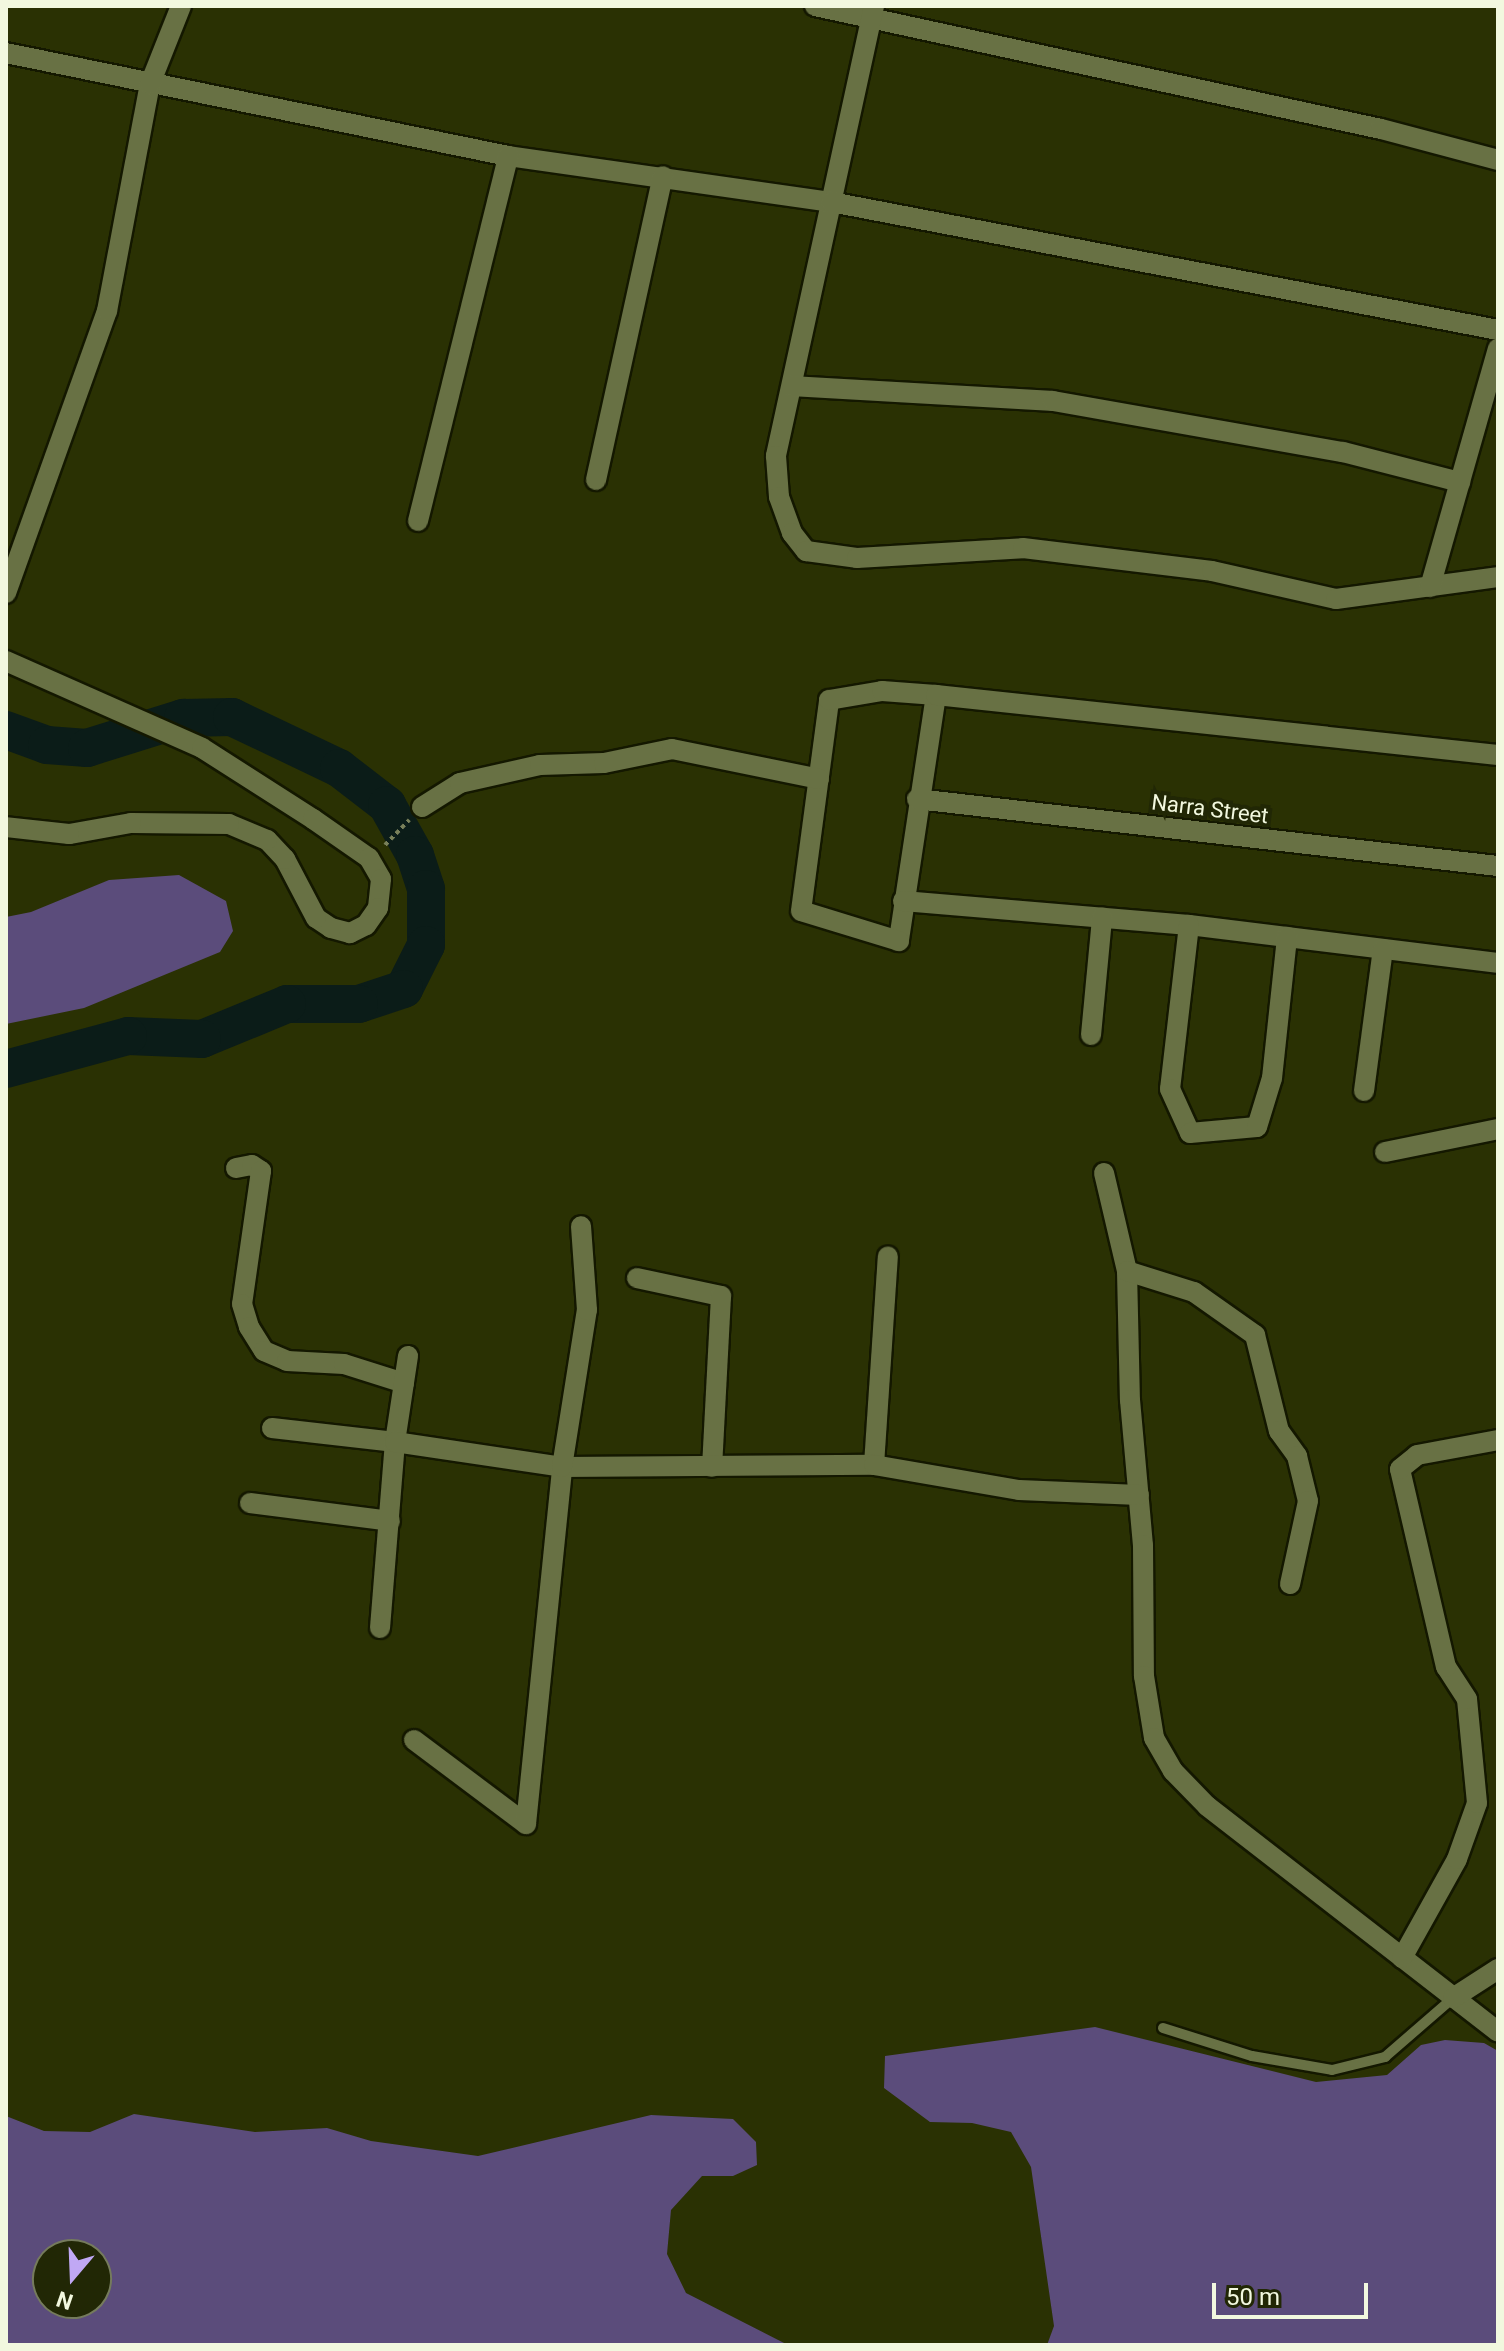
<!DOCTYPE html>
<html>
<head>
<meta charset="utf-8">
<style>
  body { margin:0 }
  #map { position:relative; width:1504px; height:2351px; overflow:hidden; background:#2a3103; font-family:Roboto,sans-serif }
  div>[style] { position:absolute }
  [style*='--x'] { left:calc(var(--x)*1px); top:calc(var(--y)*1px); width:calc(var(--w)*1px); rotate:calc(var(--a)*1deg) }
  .green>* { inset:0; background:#5b4c7b }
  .river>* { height:38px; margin:-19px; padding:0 19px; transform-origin:19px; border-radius:19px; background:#0b1c18 }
  .path>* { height:4px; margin-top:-2px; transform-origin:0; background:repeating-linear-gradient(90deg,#79805a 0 4px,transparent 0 8px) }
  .roads { filter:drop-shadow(2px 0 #141800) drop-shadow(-2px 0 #141800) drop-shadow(0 2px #141800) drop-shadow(0 -2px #141800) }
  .lane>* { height:10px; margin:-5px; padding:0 5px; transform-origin:5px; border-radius:5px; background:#687144 }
  .street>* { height:20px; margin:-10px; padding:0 10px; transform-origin:10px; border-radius:10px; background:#687144 }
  span { translate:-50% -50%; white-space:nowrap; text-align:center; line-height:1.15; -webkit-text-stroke:8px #212705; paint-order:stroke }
  .street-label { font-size:22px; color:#f2f8df }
  .frame { position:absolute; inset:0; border:8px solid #f2f8df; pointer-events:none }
  .north { position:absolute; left:32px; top:2239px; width:80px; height:80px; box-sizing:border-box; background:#212705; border:2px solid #757b5c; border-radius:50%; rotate:199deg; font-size:22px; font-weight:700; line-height:32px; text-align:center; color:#f2f8df }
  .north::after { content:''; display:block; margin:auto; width:28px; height:36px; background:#c0a8f4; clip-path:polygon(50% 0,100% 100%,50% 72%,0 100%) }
  .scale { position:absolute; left:1212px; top:2283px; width:156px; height:36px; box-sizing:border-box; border:4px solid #f2f8df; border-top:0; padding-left:10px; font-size:24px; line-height:28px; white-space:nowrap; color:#f2f8df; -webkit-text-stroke:6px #212705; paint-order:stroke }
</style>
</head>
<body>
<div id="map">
  <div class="green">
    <div style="clip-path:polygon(179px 875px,226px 901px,233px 931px,220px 952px,84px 1008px,6px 1024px,6px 917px,31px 912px,109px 880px)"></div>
    <div style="clip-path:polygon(1095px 2027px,1316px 2082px,1387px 2075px,1421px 2045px,1445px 2040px,1484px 2043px,1498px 2051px,1498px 2345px,1047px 2345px,1054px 2326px,1031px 2167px,1011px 2132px,972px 2123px,930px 2122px,884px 2088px,885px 2056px)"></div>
    <div style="clip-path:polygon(evenodd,134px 2114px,255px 2132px,327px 2128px,371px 2141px,478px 2156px,651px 2115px,733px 2119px,756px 2142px,757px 2165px,733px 2176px,702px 2176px,671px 2210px,667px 2254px,686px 2293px,788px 2345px,6px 2345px,6px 2116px,44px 2131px,90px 2132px,134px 2114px,48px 2255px,96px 2255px,96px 2303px,48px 2303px,48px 2255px)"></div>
  </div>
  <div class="river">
    <div style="--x:6;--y:730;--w:44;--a:20.1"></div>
    <div style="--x:47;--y:745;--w:40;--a:4.3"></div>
    <div style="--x:87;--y:748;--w:101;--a:-17.4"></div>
    <div style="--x:183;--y:718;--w:49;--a:-1.2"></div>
    <div style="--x:232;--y:717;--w:119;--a:25.5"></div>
    <div style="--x:339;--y:768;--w:61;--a:37.6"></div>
    <div style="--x:387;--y:805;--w:57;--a:60.8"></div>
    <div style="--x:415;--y:855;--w:36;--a:72"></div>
    <div style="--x:426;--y:889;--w:56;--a:90"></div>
    <div style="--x:426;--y:945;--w:49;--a:116.6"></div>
    <div style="--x:404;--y:989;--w:47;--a:161.6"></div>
    <div style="--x:359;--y:1004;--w:72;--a:180"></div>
    <div style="--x:287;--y:1004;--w:92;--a:157.6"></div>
    <div style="--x:202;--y:1039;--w:74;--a:-177.7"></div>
    <div style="--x:128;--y:1036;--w:126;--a:164.9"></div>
  </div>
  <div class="path">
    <div style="--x:385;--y:845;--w:35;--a:-46"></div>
  </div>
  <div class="roads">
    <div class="lane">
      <div style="--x:1163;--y:2028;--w:93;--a:17.5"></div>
      <div style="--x:1252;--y:2056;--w:81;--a:9.9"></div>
      <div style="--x:1332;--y:2070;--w:55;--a:-13.8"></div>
      <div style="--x:1385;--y:2057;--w:90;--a:-40.9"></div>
    </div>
    <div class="street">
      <div style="--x:815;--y:6;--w:579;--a:12.26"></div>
      <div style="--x:1381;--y:129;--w:121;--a:14.8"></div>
      <div style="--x:874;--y:6;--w:461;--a:102.3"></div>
      <div style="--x:776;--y:456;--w:41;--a:85.8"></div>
      <div style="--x:779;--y:497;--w:38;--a:70"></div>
      <div style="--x:792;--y:533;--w:23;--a:52"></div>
      <div style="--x:806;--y:551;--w:51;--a:7.8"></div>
      <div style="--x:857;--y:558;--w:166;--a:-3.4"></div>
      <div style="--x:1023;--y:548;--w:190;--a:6.9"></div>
      <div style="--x:1212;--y:571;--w:127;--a:12.7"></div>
      <div style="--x:1336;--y:599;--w:163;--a:-7.7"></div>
      <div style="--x:6;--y:53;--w:512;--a:11.59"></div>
      <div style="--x:508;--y:156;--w:326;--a:8.1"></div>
      <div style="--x:831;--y:202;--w:679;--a:10.86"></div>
      <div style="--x:792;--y:386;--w:261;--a:3.3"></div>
      <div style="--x:1053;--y:401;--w:294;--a:10"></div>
      <div style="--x:1343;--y:452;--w:121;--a:14.4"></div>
      <div style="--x:596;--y:480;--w:311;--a:-77.6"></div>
      <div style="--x:418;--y:521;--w:376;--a:-76.1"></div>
      <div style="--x:1430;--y:587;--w:248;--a:-74.1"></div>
      <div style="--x:6;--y:593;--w:300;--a:-70.3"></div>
      <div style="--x:107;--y:311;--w:231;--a:-79.3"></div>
      <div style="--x:150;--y:84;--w:84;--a:-68.3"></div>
      <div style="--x:6;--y:661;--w:214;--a:23.9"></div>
      <div style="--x:202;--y:748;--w:132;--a:32.6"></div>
      <div style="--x:313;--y:819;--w:68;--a:34.9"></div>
      <div style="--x:369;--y:858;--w:24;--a:60"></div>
      <div style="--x:381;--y:879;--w:29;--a:96"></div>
      <div style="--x:378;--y:908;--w:21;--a:125"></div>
      <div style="--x:366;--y:925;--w:18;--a:153"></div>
      <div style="--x:350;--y:933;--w:20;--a:-165"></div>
      <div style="--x:331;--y:928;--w:18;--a:-146"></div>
      <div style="--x:316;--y:918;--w:67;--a:-117.7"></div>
      <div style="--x:285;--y:859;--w:26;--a:-133"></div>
      <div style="--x:267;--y:840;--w:41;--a:-157.2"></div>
      <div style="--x:229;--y:824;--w:98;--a:-179.4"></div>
      <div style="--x:131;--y:823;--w:63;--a:169.9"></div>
      <div style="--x:69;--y:834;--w:63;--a:-173.7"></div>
      <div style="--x:936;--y:695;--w:249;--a:98.6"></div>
      <div style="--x:899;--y:941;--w:102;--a:-163"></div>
      <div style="--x:801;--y:911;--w:213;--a:-82.4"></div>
      <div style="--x:829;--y:700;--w:54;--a:-9.6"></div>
      <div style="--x:882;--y:691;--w:54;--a:4.2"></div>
      <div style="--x:936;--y:695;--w:565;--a:6.09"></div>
      <div style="--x:917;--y:799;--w:585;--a:6.58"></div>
      <div style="--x:422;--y:807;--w:45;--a:-32.3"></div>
      <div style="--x:460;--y:783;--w:82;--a:-12.7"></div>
      <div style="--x:540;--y:765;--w:64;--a:-1.8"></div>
      <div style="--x:604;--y:763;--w:69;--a:-11.6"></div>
      <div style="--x:672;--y:749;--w:150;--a:11.5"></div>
      <div style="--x:903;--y:901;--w:287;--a:4.8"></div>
      <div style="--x:1189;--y:925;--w:311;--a:7"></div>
      <div style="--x:1189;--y:925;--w:165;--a:96.6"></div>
      <div style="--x:1170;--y:1089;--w:48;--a:65.6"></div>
      <div style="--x:1190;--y:1133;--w:67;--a:-5.1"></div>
      <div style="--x:1257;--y:1127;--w:51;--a:-73"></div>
      <div style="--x:1272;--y:1078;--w:142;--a:-83.9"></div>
      <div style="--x:1091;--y:1035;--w:118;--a:-84.6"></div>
      <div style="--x:1364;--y:1091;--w:143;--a:-82.4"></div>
      <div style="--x:1385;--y:1152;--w:115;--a:-11.5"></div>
      <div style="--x:236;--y:1168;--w:16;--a:-11"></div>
      <div style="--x:252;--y:1165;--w:11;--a:34"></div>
      <div style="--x:261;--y:1171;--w:134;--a:98.1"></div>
      <div style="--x:242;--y:1304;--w:24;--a:73"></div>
      <div style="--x:249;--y:1327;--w:28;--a:58"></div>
      <div style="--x:264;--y:1351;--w:25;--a:23"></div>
      <div style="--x:287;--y:1361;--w:57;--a:3"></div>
      <div style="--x:344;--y:1364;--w:63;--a:17.6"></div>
      <div style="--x:1104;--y:1173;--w:101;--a:76.8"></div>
      <div style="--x:1127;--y:1271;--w:129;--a:88.7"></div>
      <div style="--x:1130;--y:1400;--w:146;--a:84.9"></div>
      <div style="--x:1143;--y:1545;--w:131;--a:89.6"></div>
      <div style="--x:1144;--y:1676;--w:63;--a:80.8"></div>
      <div style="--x:1154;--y:1738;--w:38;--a:60"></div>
      <div style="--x:1173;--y:1771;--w:49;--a:45.8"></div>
      <div style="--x:1207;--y:1806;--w:368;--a:37.8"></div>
      <div style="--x:1127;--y:1271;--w:70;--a:17.4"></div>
      <div style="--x:1194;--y:1292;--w:75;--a:35.2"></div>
      <div style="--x:1255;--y:1335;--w:99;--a:76"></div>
      <div style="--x:1279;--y:1431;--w:31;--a:54"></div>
      <div style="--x:1297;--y:1456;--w:46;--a:76.3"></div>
      <div style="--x:1308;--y:1501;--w:85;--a:102.2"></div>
      <div style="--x:637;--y:1278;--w:86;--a:12.1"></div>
      <div style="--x:721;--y:1296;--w:171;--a:93"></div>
      <div style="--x:272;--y:1428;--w:124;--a:6.5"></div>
      <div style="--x:395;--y:1442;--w:87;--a:-81.4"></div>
      <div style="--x:874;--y:1465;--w:209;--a:-86.2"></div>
      <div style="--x:250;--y:1503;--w:141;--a:7.3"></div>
      <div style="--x:380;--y:1628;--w:187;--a:-85.4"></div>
      <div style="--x:395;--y:1442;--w:169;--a:8.5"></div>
      <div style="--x:562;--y:1467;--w:312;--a:-0.4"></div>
      <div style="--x:874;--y:1465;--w:147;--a:9.8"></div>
      <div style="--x:1019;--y:1490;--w:120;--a:2.4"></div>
      <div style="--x:414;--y:1740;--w:140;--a:36.9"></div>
      <div style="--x:526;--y:1824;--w:359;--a:-84.2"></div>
      <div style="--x:562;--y:1467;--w:159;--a:-81"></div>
      <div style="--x:587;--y:1310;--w:84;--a:-94.1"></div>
      <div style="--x:1402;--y:1958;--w:113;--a:-60.9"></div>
      <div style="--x:1457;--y:1859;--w:59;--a:-70.3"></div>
      <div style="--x:1477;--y:1803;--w:104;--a:-95.5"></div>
      <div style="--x:1467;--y:1699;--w:38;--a:-123"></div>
      <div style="--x:1446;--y:1667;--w:203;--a:-103.1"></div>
      <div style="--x:1400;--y:1469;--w:22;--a:-39"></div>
      <div style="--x:1417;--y:1455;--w:82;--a:-10.5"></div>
      <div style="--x:1453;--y:1998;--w:54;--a:-32.8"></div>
    </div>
  </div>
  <div class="street-label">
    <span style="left:1210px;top:809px;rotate:7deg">Narra Street</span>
  </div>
  <div class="frame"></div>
  <div class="north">N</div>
  <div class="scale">50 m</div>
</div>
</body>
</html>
